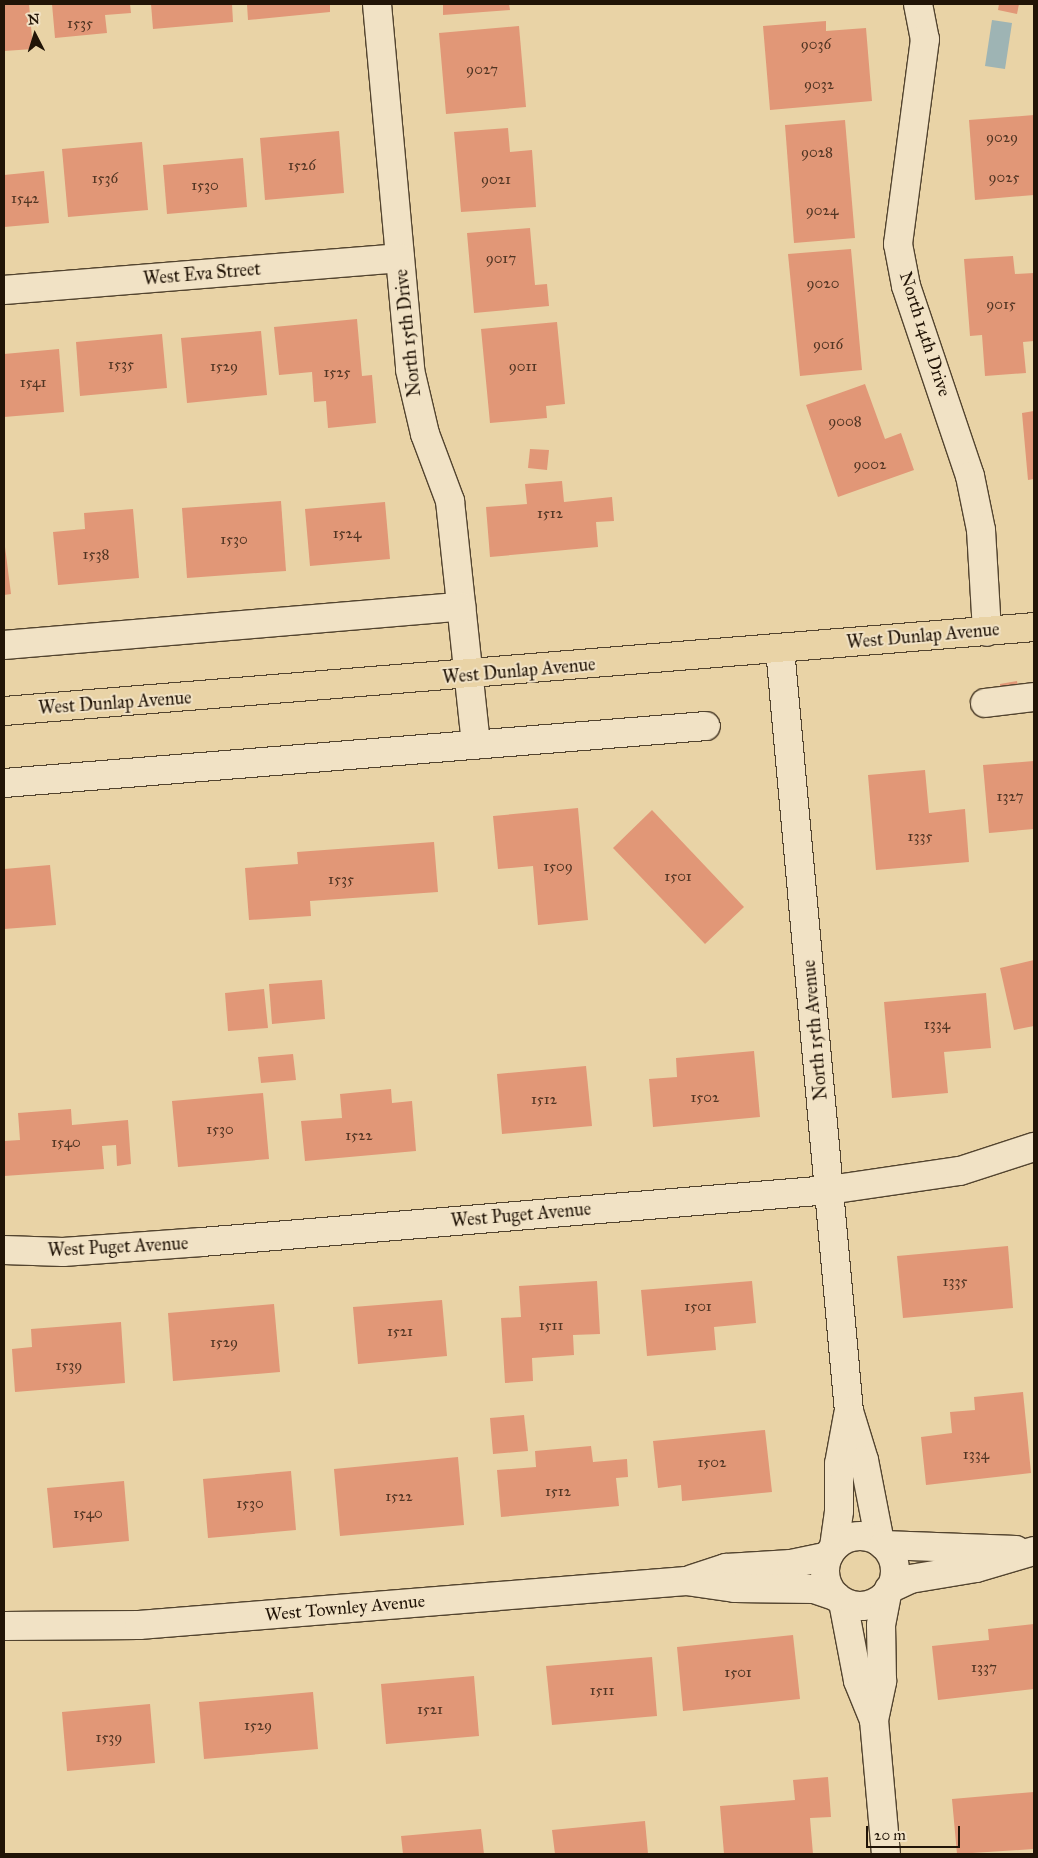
<!DOCTYPE html>
<html>
<head>
<meta charset="utf-8">
<style>
  body { margin:0 }
  #map { position:relative; width:1038px; height:1858px; overflow:hidden; background:#e9d3a6; font-family:"IM FELL Great Primer",serif }
  div>[style] { position:absolute }
  [style*='--x'] { left:calc(var(--x)*1px); top:calc(var(--y)*1px); width:calc(var(--w)*1px); rotate:calc(var(--a)*1deg) }
  .water>* { inset:0; background:#9eb4b4 }
  .building>* { inset:0; background:#e19777 }
  .roads { filter:drop-shadow(1px 0 #53442f) drop-shadow(-1px 0 #53442f) drop-shadow(0 1px #53442f) drop-shadow(0 -1px #53442f) }
  .minor>* { height:28px; margin:-14px; padding:0 14px; transform-origin:14px; border-radius:14px; background:#f1e2c5 }
  .minor>.ring { margin:-14px; padding:0; box-sizing:content-box; background:none; border:28px solid #f1e2c5; border-radius:50% }
  .major>* { height:28px; margin:-14px; padding:0 14px; transform-origin:14px; border-radius:14px; background:#e9d3a6 }
  span { translate:-50% -50%; white-space:nowrap; text-align:center; line-height:1.15; -webkit-text-stroke:4px #f1e2c5; paint-order:stroke }
  .number-label { font-size:15px; color:#513523 }
  .number-label span { -webkit-text-stroke-width:0 }
  .street-label { font-size:18px; color:#211407 }
  .frame { position:absolute; inset:0; border:5px solid #211407; pointer-events:none }
  .north { position:absolute; left:10px; top:10px; width:50px; height:50px; -webkit-text-stroke:4px #f1e2c5; paint-order:stroke; rotate:355deg; font-size:14px; font-weight:700; line-height:20px; text-align:center; color:#211407 }
  .north::after { content:''; display:block; margin:auto; width:18px; height:22px; background:#211407; clip-path:polygon(50% 0,100% 100%,50% 72%,0 100%) }
  .scale { position:absolute; left:866px; top:1826px; width:94px; height:22px; box-sizing:border-box; border:2px solid #211407; border-top:0; padding-left:6px; font-size:15px; line-height:18px; white-space:nowrap; color:#211407; -webkit-text-stroke:4px #f1e2c5; paint-order:stroke }
</style>
</head>
<body>
<div id="map">
  <div class="water">
    <div style="clip-path:polygon(992px 20px,1012px 23px,1005px 69px,985px 66px)"></div>
  </div>
  <div class="building">
    <div style="clip-path:polygon(4px 4px,29px 4px,33px 49px,4px 51px)"></div>
    <div style="clip-path:polygon(52px 4px,130px 4px,131px 13px,105px 15px,107px 33px,55px 38px)"></div>
    <div style="clip-path:polygon(151px 4px,232px 4px,233px 22px,153px 29px)"></div>
    <div style="clip-path:polygon(247px 4px,330px 4px,330px 12px,248px 20px)"></div>
    <div style="clip-path:polygon(443px 4px,509px 4px,510px 10px,443px 15px)"></div>
    <div style="clip-path:polygon(999px 4px,1019px 4px,1017px 14px,998px 10px)"></div>
    <div style="clip-path:polygon(826px 21px,826px 31px,866px 28px,872px 101px,770px 110px,763px 26px)"></div>
    <div style="clip-path:polygon(519px 26px,526px 107px,446px 114px,439px 33px)"></div>
    <div style="clip-path:polygon(1034px 115px,1034px 195px,975px 200px,969px 120px)"></div>
    <div style="clip-path:polygon(845px 120px,855px 238px,794px 243px,785px 125px)"></div>
    <div style="clip-path:polygon(508px 128px,510px 152px,532px 150px,536px 207px,461px 212px,454px 132px)"></div>
    <div style="clip-path:polygon(339px 131px,344px 193px,265px 200px,260px 138px)"></div>
    <div style="clip-path:polygon(142px 142px,148px 210px,68px 217px,62px 149px)"></div>
    <div style="clip-path:polygon(243px 158px,247px 207px,167px 214px,163px 165px)"></div>
    <div style="clip-path:polygon(44px 171px,49px 223px,4px 227px,4px 175px)"></div>
    <div style="clip-path:polygon(530px 228px,535px 285px,547px 284px,549px 306px,474px 313px,467px 233px)"></div>
    <div style="clip-path:polygon(851px 249px,862px 370px,800px 376px,788px 254px)"></div>
    <div style="clip-path:polygon(1013px 256px,1015px 274px,1034px 273px,1034px 341px,1023px 342px,1026px 373px,985px 376px,982px 335px,970px 336px,964px 259px)"></div>
    <div style="clip-path:polygon(357px 319px,362px 376px,372px 375px,376px 423px,328px 428px,326px 401px,314px 402px,312px 372px,279px 375px,274px 327px)"></div>
    <div style="clip-path:polygon(557px 322px,565px 404px,546px 406px,547px 418px,490px 423px,481px 329px)"></div>
    <div style="clip-path:polygon(261px 331px,267px 395px,187px 403px,181px 338px)"></div>
    <div style="clip-path:polygon(162px 334px,167px 388px,80px 396px,76px 342px)"></div>
    <div style="clip-path:polygon(59px 349px,64px 412px,4px 417px,4px 354px)"></div>
    <div style="clip-path:polygon(865px 384px,885px 439px,901px 433px,914px 470px,838px 497px,806px 405px)"></div>
    <div style="clip-path:polygon(1034px 411px,1034px 479px,1028px 480px,1022px 413px)"></div>
    <div style="clip-path:polygon(530px 449px,549px 450px,547px 470px,528px 468px)"></div>
    <div style="clip-path:polygon(562px 481px,564px 502px,612px 497px,614px 521px,596px 522px,598px 547px,490px 557px,486px 507px,527px 504px,525px 484px)"></div>
    <div style="clip-path:polygon(281px 501px,286px 571px,187px 578px,182px 508px)"></div>
    <div style="clip-path:polygon(385px 502px,390px 559px,310px 566px,305px 509px)"></div>
    <div style="clip-path:polygon(133px 509px,139px 578px,58px 585px,53px 532px,85px 529px,84px 513px)"></div>
    <div style="clip-path:polygon(4px 539px,11px 594px,4px 595px)"></div>
    <div style="clip-path:polygon(1017px 681px,1018px 688px,1000px 689px,1000px 684px)"></div>
    <div style="clip-path:polygon(1034px 761px,1034px 829px,989px 833px,983px 765px)"></div>
    <div style="clip-path:polygon(925px 770px,929px 813px,965px 809px,969px 862px,876px 870px,868px 775px)"></div>
    <div style="clip-path:polygon(578px 808px,588px 920px,538px 925px,533px 866px,498px 869px,493px 816px)"></div>
    <div style="clip-path:polygon(652px 810px,744px 907px,705px 944px,613px 848px)"></div>
    <div style="clip-path:polygon(434px 842px,438px 892px,310px 901px,311px 916px,249px 920px,245px 868px,298px 864px,297px 852px)"></div>
    <div style="clip-path:polygon(50px 865px,56px 925px,4px 929px,4px 869px)"></div>
    <div style="clip-path:polygon(1034px 960px,1034px 1026px,1014px 1030px,1000px 968px)"></div>
    <div style="clip-path:polygon(322px 980px,325px 1019px,272px 1024px,269px 984px)"></div>
    <div style="clip-path:polygon(264px 989px,268px 1028px,228px 1031px,225px 993px)"></div>
    <div style="clip-path:polygon(986px 993px,991px 1048px,944px 1052px,948px 1093px,892px 1098px,884px 1002px)"></div>
    <div style="clip-path:polygon(754px 1051px,760px 1117px,653px 1127px,649px 1079px,677px 1077px,676px 1058px)"></div>
    <div style="clip-path:polygon(293px 1054px,296px 1080px,261px 1083px,258px 1057px)"></div>
    <div style="clip-path:polygon(586px 1066px,592px 1126px,502px 1134px,497px 1074px)"></div>
    <div style="clip-path:polygon(391px 1089px,392px 1103px,412px 1101px,416px 1151px,305px 1161px,301px 1121px,342px 1118px,340px 1094px)"></div>
    <div style="clip-path:polygon(263px 1093px,269px 1159px,178px 1167px,172px 1101px)"></div>
    <div style="clip-path:polygon(71px 1109px,72px 1125px,128px 1120px,131px 1164px,117px 1166px,116px 1145px,102px 1146px,104px 1169px,4px 1176px,4px 1141px,20px 1140px,18px 1113px)"></div>
    <div style="clip-path:polygon(1008px 1246px,1013px 1308px,903px 1318px,897px 1256px)"></div>
    <div style="clip-path:polygon(597px 1281px,600px 1334px,573px 1335px,574px 1355px,532px 1358px,533px 1381px,505px 1383px,501px 1318px,521px 1317px,519px 1286px)"></div>
    <div style="clip-path:polygon(752px 1281px,756px 1323px,714px 1327px,716px 1350px,647px 1356px,641px 1290px)"></div>
    <div style="clip-path:polygon(442px 1300px,447px 1356px,358px 1364px,353px 1307px)"></div>
    <div style="clip-path:polygon(274px 1304px,280px 1372px,173px 1381px,168px 1313px)"></div>
    <div style="clip-path:polygon(121px 1322px,125px 1383px,15px 1392px,12px 1349px,32px 1347px,31px 1329px)"></div>
    <div style="clip-path:polygon(1023px 1392px,1031px 1473px,926px 1485px,921px 1437px,952px 1433px,950px 1412px,975px 1410px,974px 1397px)"></div>
    <div style="clip-path:polygon(524px 1415px,528px 1451px,493px 1454px,490px 1418px)"></div>
    <div style="clip-path:polygon(765px 1430px,772px 1492px,682px 1501px,681px 1485px,658px 1488px,653px 1441px)"></div>
    <div style="clip-path:polygon(591px 1446px,593px 1462px,627px 1459px,628px 1477px,616px 1478px,619px 1506px,501px 1517px,497px 1470px,536px 1467px,535px 1451px)"></div>
    <div style="clip-path:polygon(458px 1457px,464px 1525px,340px 1536px,334px 1469px)"></div>
    <div style="clip-path:polygon(291px 1471px,296px 1530px,208px 1538px,203px 1479px)"></div>
    <div style="clip-path:polygon(124px 1481px,129px 1541px,53px 1548px,47px 1488px)"></div>
    <div style="clip-path:polygon(1034px 1624px,1034px 1689px,938px 1700px,932px 1646px,989px 1640px,988px 1629px)"></div>
    <div style="clip-path:polygon(793px 1635px,800px 1699px,683px 1711px,677px 1647px)"></div>
    <div style="clip-path:polygon(652px 1657px,657px 1716px,552px 1725px,546px 1666px)"></div>
    <div style="clip-path:polygon(474px 1676px,479px 1736px,386px 1744px,381px 1684px)"></div>
    <div style="clip-path:polygon(313px 1692px,318px 1749px,204px 1759px,199px 1702px)"></div>
    <div style="clip-path:polygon(150px 1704px,155px 1763px,67px 1771px,62px 1712px)"></div>
    <div style="clip-path:polygon(828px 1777px,831px 1817px,810px 1818px,813px 1854px,724px 1854px,720px 1806px,795px 1800px,793px 1780px)"></div>
    <div style="clip-path:polygon(1034px 1792px,1034px 1849px,957px 1854px,952px 1799px)"></div>
    <div style="clip-path:polygon(645px 1821px,648px 1854px,555px 1854px,552px 1830px)"></div>
    <div style="clip-path:polygon(481px 1829px,484px 1854px,403px 1854px,401px 1836px)"></div>
  </div>
  <div class="roads">
    <div class="minor">
      <div style="--x:377;--y:4;--w:367;--a:84.8"></div>
      <div style="--x:410;--y:370;--w:66;--a:76.8"></div>
      <div style="--x:425;--y:434;--w:72;--a:69.5"></div>
      <div style="--x:450;--y:501;--w:245;--a:83.9"></div>
      <div style="--x:918;--y:4;--w:36;--a:79"></div>
      <div style="--x:925;--y:39;--w:207;--a:97.5"></div>
      <div style="--x:898;--y:244;--w:43;--a:79.2"></div>
      <div style="--x:906;--y:286;--w:200;--a:71.4"></div>
      <div style="--x:970;--y:476;--w:55;--a:78.5"></div>
      <div style="--x:981;--y:530;--w:102;--a:86.6"></div>
      <div style="--x:4;--y:290;--w:397;--a:-4.6"></div>
      <div style="--x:4;--y:645;--w:459;--a:-4.8"></div>
      <div style="--x:780;--y:649;--w:765;--a:84.83"></div>
      <div style="--x:849;--y:1411;--w:51;--a:73"></div>
      <div style="--x:864;--y:1460;--w:84;--a:79"></div>
      <div style="--x:985;--y:703;--w:49;--a:-7"></div>
      <div style="--x:4;--y:783;--w:704;--a:-4.64"></div>
      <div style="--x:4;--y:1250;--w:59;--a:1.9"></div>
      <div style="--x:63;--y:1252;--w:139;--a:-4.1"></div>
      <div style="--x:202;--y:1242;--w:629;--a:-4.74"></div>
      <div style="--x:829;--y:1190;--w:132;--a:-8.3"></div>
      <div style="--x:960;--y:1171;--w:78;--a:-18"></div>
      <div class="ring" style="left:825px;top:1536px;width:42px;height:42px"></div>
      <div style="--x:883;--y:1545;--w:133;--a:2.2"></div>
      <div style="--x:834;--y:1547;--w:36;--a:-82"></div>
      <div style="--x:839;--y:1511;--w:47;--a:-90"></div>
      <div style="--x:839;--y:1464;--w:50;--a:-79.6"></div>
      <div style="--x:692;--y:1579;--w:36;--a:-18"></div>
      <div style="--x:726;--y:1568;--w:65;--a:-3.5"></div>
      <div style="--x:791;--y:1564;--w:38;--a:-12"></div>
      <div style="--x:889;--y:1589;--w:23;--a:-25"></div>
      <div style="--x:910;--y:1579;--w:67;--a:-9.5"></div>
      <div style="--x:976;--y:1568;--w:60;--a:-16.3"></div>
      <div style="--x:843;--y:1602;--w:80;--a:79.2"></div>
      <div style="--x:858;--y:1681;--w:42;--a:67.7"></div>
      <div style="--x:874;--y:1720;--w:135;--a:84.9"></div>
      <div style="--x:4;--y:1626;--w:135;--a:-0.4"></div>
      <div style="--x:139;--y:1625;--w:549;--a:-4.6"></div>
      <div style="--x:686;--y:1581;--w:49;--a:8.1"></div>
      <div style="--x:735;--y:1588;--w:79;--a:0.7"></div>
      <div style="--x:814;--y:1589;--w:24;--a:19"></div>
      <div style="--x:874;--y:1720;--w:40;--a:-78"></div>
      <div style="--x:882;--y:1681;--w:56;--a:-91"></div>
      <div style="--x:881;--y:1625;--w:33;--a:-79"></div>
    </div>
    <div class="major">
      <div style="--x:4;--y:711;--w:1033;--a:-4.66"></div>
    </div>
  </div>
  <div class="number-label">
    <span style="left:80px;top:24px">1535</span>
    <span style="left:816px;top:45px">9036</span>
    <span style="left:482px;top:70px">9027</span>
    <span style="left:819px;top:85px">9032</span>
    <span style="left:1002px;top:138px">9029</span>
    <span style="left:817px;top:153px">9028</span>
    <span style="left:302px;top:166px">1526</span>
    <span style="left:1004px;top:178px">9025</span>
    <span style="left:105px;top:179px">1536</span>
    <span style="left:496px;top:180px">9021</span>
    <span style="left:205px;top:186px">1530</span>
    <span style="left:25px;top:199px">1542</span>
    <span style="left:822px;top:211px">9024</span>
    <span style="left:501px;top:259px">9017</span>
    <span style="left:823px;top:284px">9020</span>
    <span style="left:1001px;top:305px">9015</span>
    <span style="left:828px;top:345px">9016</span>
    <span style="left:121px;top:365px">1535</span>
    <span style="left:224px;top:367px">1529</span>
    <span style="left:523px;top:367px">9011</span>
    <span style="left:337px;top:373px">1525</span>
    <span style="left:33px;top:383px">1541</span>
    <span style="left:845px;top:422px">9008</span>
    <span style="left:870px;top:465px">9002</span>
    <span style="left:550px;top:514px">1512</span>
    <span style="left:347px;top:534px">1524</span>
    <span style="left:234px;top:540px">1530</span>
    <span style="left:96px;top:555px">1538</span>
    <span style="left:1010px;top:797px">1327</span>
    <span style="left:920px;top:837px">1335</span>
    <span style="left:558px;top:867px">1509</span>
    <span style="left:678px;top:877px">1501</span>
    <span style="left:341px;top:880px">1535</span>
    <span style="left:937px;top:1025px">1334</span>
    <span style="left:705px;top:1098px">1502</span>
    <span style="left:544px;top:1100px">1512</span>
    <span style="left:220px;top:1130px">1530</span>
    <span style="left:359px;top:1136px">1522</span>
    <span style="left:66px;top:1143px">1540</span>
    <span style="left:955px;top:1282px">1335</span>
    <span style="left:698px;top:1307px">1501</span>
    <span style="left:551px;top:1326px">1511</span>
    <span style="left:400px;top:1332px">1521</span>
    <span style="left:224px;top:1343px">1529</span>
    <span style="left:69px;top:1366px">1539</span>
    <span style="left:976px;top:1455px">1334</span>
    <span style="left:712px;top:1463px">1502</span>
    <span style="left:558px;top:1492px">1512</span>
    <span style="left:399px;top:1497px">1522</span>
    <span style="left:250px;top:1504px">1530</span>
    <span style="left:88px;top:1514px">1540</span>
    <span style="left:984px;top:1668px">1337</span>
    <span style="left:738px;top:1673px">1501</span>
    <span style="left:602px;top:1691px">1511</span>
    <span style="left:430px;top:1710px">1521</span>
    <span style="left:258px;top:1726px">1529</span>
    <span style="left:109px;top:1738px">1539</span>
  </div>
  <div class="street-label">
    <span style="left:202px;top:274px;rotate:-5deg">West Eva Street</span>
    <span style="left:408px;top:333px;rotate:-96deg">North 15th Drive</span>
    <span style="left:925px;top:334px;rotate:72deg">North 14th Drive</span>
    <span style="left:923px;top:636px;rotate:-5deg">West Dunlap Avenue</span>
    <span style="left:519px;top:671px;rotate:-5deg">West Dunlap Avenue</span>
    <span style="left:115px;top:703px;rotate:-4deg">West Dunlap Avenue</span>
    <span style="left:815px;top:1030px;rotate:-95deg">North 15th Avenue</span>
    <span style="left:521px;top:1215px;rotate:-5deg">West Puget Avenue</span>
    <span style="left:118px;top:1247px;rotate:-3deg">West Puget Avenue</span>
    <span style="left:345px;top:1608px;rotate:-5deg">West Townley Avenue</span>
  </div>
  <div class="frame"></div>
  <div class="north">N</div>
  <div class="scale">20 m</div>
</div>
</body>
</html>
